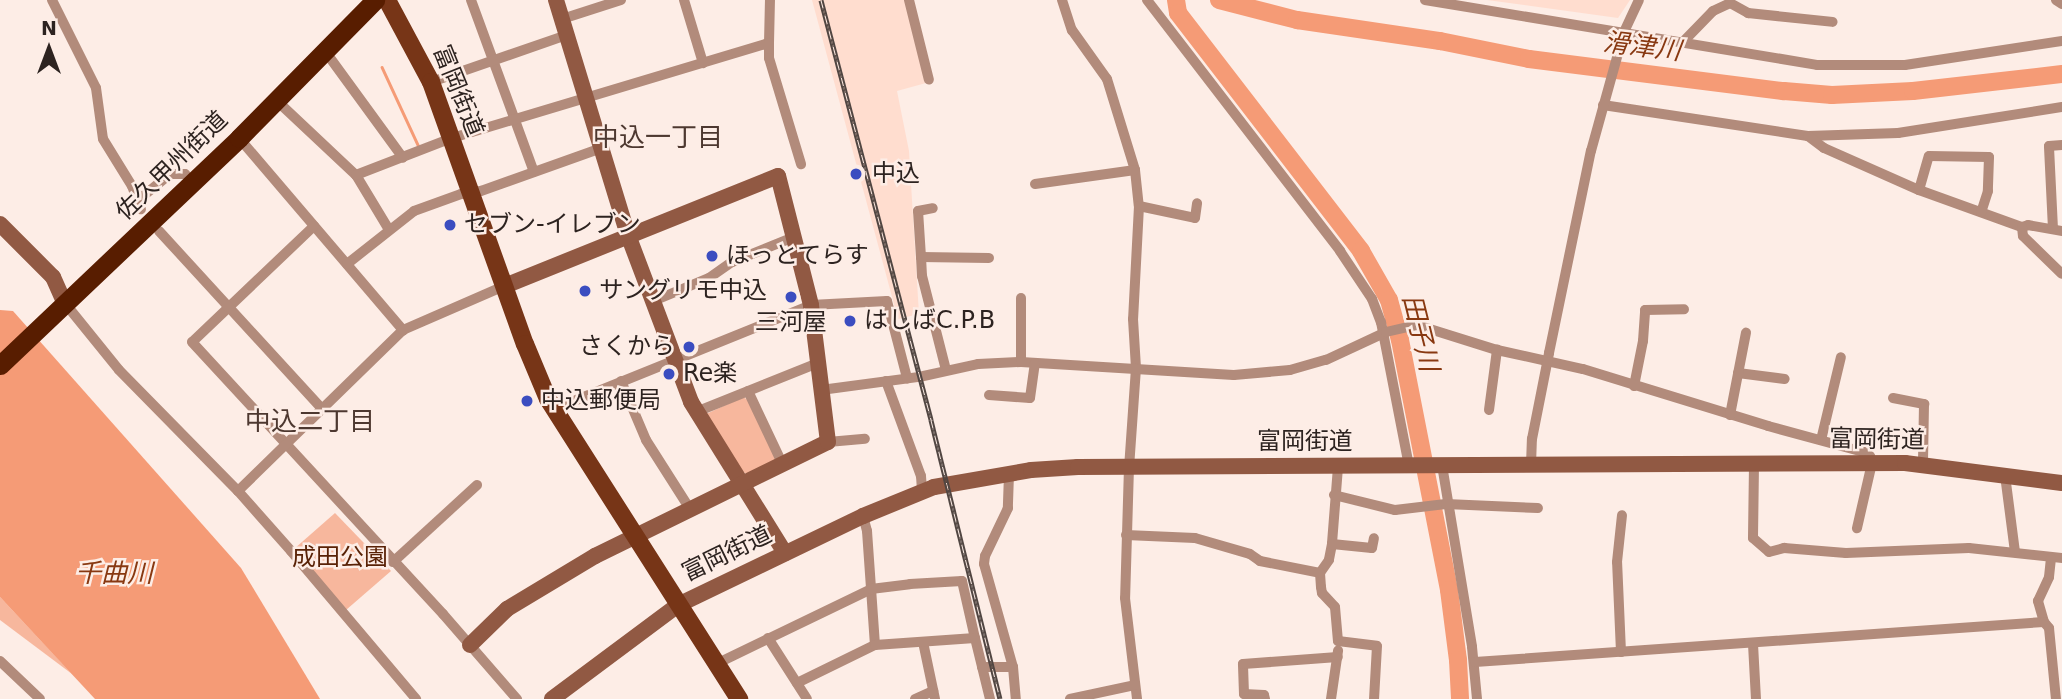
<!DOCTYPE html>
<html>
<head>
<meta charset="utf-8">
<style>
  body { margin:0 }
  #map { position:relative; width:2062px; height:699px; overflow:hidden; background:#fdede6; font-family:"DejaVu Sans","Noto Sans JP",sans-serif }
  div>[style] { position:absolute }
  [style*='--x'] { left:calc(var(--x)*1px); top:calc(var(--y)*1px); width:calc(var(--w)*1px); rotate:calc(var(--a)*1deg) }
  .built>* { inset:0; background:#ffddcf }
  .green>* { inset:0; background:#f7b79d }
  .water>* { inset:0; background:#f59b76 }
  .stream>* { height:2.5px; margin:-1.25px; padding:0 1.25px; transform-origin:1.25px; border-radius:1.25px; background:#f59b76 }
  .river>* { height:18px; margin:-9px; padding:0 9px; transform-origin:9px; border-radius:9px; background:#f59b76 }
  .street>* { height:10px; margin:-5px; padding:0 5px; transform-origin:5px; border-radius:5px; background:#b28b7b }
  .secondary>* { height:16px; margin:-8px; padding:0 8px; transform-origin:8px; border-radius:8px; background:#915943 }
  .primary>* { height:18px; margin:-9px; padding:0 9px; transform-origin:9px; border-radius:9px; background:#773517 }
  .highway>* { height:19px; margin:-9.5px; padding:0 9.5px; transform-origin:9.5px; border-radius:9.5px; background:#581d00 }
  .rail>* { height:5px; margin-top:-2.5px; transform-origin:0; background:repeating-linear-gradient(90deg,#fdede6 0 8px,#514642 0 16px); box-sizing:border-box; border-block:2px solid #514642 }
  .dots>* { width:19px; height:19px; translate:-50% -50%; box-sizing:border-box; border:4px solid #fdede6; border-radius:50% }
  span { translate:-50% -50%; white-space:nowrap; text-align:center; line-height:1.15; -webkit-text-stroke:5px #fdede6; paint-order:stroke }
  .street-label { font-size:24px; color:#2d2320 }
  .poi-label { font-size:24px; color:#2d2320 }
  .left { translate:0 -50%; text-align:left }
  .right { translate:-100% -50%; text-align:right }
  .park-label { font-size:24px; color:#592206 }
  .water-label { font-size:26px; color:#883811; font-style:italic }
  .neighbourhood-label { font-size:26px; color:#4d3830 }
  .north { position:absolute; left:14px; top:14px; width:70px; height:70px; -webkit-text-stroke:5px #fdede6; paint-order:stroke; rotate:0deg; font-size:19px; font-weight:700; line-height:28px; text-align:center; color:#2d2320 }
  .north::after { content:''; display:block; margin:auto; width:24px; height:32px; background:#2d2320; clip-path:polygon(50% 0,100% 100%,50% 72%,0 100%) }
</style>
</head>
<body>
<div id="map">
  <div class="built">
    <div style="clip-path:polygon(812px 0,905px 0,926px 83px,897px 91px,909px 151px,919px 314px,898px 319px)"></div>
    <div style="clip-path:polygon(1487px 0,1630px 0,1618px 18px)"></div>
  </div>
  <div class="green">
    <div style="clip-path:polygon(743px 397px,748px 400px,776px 460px,748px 474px,740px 471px,704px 415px)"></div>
    <div style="clip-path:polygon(335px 513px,391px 571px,346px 610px,294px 549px)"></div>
    <div style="clip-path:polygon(0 597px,72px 674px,0 620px)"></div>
  </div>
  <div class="water">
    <div style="clip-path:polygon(0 310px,13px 311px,241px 568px,320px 699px,95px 699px,0 597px)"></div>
  </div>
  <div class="stream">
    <div style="--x:382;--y:67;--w:88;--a:65.2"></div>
  </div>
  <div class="river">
    <div style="--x:1176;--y:0;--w:13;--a:81"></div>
    <div style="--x:1178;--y:13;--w:300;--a:52.4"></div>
    <div style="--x:1361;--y:251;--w:56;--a:60.3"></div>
    <div style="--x:1389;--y:300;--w:41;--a:74.6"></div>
    <div style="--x:1400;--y:340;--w:255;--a:78.9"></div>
    <div style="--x:1449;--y:590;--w:71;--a:82.7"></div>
    <div style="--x:1458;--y:660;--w:39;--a:87"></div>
    <div style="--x:1219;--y:0;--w:81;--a:14.4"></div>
    <div style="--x:1297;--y:20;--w:145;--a:8.4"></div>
    <div style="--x:1440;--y:41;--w:91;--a:11.4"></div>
    <div style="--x:1529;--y:59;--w:257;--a:7.2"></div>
    <div style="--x:1784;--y:91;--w:48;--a:4.8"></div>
    <div style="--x:1832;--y:95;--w:81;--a:-2.8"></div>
    <div style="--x:1913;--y:91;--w:150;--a:-6.5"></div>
  </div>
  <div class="street">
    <div style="--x:52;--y:0;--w:98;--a:63.4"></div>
    <div style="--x:96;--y:88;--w:51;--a:82.2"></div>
    <div style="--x:103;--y:139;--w:55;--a:58.3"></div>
    <div style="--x:132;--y:186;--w:25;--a:69"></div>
    <div style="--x:471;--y:0;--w:183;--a:69.9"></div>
    <div style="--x:684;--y:0;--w:66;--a:73.2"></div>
    <div style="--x:909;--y:0;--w:82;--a:76"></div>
    <div style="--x:1062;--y:0;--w:32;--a:72"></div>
    <div style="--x:1072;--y:30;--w:60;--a:54.5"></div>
    <div style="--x:1107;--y:79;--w:95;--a:72.9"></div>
    <div style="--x:1135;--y:170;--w:36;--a:84"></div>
    <div style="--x:1139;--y:206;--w:113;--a:93"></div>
    <div style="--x:1133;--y:319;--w:49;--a:86.5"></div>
    <div style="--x:1136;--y:368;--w:99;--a:94"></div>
    <div style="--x:1129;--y:467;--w:131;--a:91.7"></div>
    <div style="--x:1125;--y:598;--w:102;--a:83.2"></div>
    <div style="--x:1147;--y:0;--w:317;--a:52.4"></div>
    <div style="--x:1340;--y:251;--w:58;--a:56.3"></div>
    <div style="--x:1372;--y:299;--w:25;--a:69"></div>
    <div style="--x:1381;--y:322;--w:147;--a:79"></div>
    <div style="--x:1425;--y:0;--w:397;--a:9.4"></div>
    <div style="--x:1817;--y:65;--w:88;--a:0"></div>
    <div style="--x:1905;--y:65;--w:159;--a:-8.7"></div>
    <div style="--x:2056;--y:0;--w:7;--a:34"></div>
    <div style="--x:562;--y:19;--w:62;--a:-17.9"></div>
    <div style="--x:769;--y:43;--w:43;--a:-88.7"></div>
    <div style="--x:1681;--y:44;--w:46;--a:-45.9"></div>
    <div style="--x:1713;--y:11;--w:19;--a:-25"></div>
    <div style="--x:1730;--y:3;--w:21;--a:29"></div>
    <div style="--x:1748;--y:13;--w:85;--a:6"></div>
    <div style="--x:325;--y:51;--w:132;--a:53.9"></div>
    <div style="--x:431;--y:82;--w:144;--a:-19.1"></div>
    <div style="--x:276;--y:100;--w:110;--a:43.2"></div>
    <div style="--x:356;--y:175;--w:62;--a:58.9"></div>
    <div style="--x:1603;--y:105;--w:207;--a:8.6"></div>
    <div style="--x:1808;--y:136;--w:90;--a:-1.9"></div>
    <div style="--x:1898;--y:133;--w:166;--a:-9"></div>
    <div style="--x:1808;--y:136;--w:20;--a:37"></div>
    <div style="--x:1824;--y:148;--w:104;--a:23.9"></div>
    <div style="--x:1919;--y:190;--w:109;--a:19.8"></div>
    <div style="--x:2022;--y:227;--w:6;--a:-18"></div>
    <div style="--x:2028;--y:225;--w:35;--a:10"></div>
    <div style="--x:239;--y:138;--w:253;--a:49.5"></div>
    <div style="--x:356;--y:175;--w:103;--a:-21.1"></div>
    <div style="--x:452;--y:138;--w:331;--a:-16.7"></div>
    <div style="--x:769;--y:43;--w:15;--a:90"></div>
    <div style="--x:769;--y:58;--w:111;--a:73.2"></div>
    <div style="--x:1035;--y:184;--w:101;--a:-8"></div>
    <div style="--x:1919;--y:190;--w:35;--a:-74"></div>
    <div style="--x:1929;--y:156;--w:60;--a:1"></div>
    <div style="--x:1989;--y:157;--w:34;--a:92"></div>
    <div style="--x:1988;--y:191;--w:22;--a:108"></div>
    <div style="--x:137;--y:201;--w:43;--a:-39.3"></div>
    <div style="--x:170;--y:174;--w:15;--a:0"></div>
    <div style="--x:185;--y:174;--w:11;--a:49"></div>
    <div style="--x:1139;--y:206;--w:57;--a:12.1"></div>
    <div style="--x:1195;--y:218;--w:15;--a:-82"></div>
    <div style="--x:314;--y:226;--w:168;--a:136.4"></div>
    <div style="--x:192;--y:342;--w:370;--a:47.3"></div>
    <div style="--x:443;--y:614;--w:113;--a:49"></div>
    <div style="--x:2022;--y:227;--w:9;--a:84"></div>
    <div style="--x:2023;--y:236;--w:54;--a:44.3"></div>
    <div style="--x:2053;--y:229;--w:83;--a:-92.8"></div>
    <div style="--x:2049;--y:146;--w:13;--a:-4"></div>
    <div style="--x:159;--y:231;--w:240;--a:47.5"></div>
    <div style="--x:921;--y:257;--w:46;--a:-93.7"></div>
    <div style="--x:918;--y:211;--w:15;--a:-11"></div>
    <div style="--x:347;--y:264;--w:85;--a:-38.3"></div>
    <div style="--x:414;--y:211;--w:50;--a:-19.9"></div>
    <div style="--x:461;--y:194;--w:20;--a:-9"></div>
    <div style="--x:481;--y:191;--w:128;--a:-19.6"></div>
    <div style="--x:64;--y:302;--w:87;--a:51"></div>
    <div style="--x:119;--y:370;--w:170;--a:45.5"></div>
    <div style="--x:238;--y:491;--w:80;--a:48.5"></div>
    <div style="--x:291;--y:551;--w:194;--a:49.8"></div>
    <div style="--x:651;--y:302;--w:63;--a:-22.5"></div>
    <div style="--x:709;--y:278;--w:28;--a:-35"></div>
    <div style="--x:732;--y:262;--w:67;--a:-22"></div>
    <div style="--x:1021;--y:362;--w:64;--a:-90"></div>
    <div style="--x:946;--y:370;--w:97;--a:-104.3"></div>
    <div style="--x:922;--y:276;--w:19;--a:-93"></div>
    <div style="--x:921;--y:257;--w:68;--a:0.8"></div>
    <div style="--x:1738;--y:373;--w:47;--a:7.3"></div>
    <div style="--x:621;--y:381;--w:64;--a:67"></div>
    <div style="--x:646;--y:440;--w:82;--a:57.5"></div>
    <div style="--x:886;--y:381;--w:101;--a:69.8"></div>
    <div style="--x:921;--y:476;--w:15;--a:86"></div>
    <div style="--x:1634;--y:386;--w:46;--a:-78.7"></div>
    <div style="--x:1643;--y:341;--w:31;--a:-86"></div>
    <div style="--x:1645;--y:310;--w:39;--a:-1"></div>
    <div style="--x:821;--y:390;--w:99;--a:-7.6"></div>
    <div style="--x:919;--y:377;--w:60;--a:-12.4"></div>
    <div style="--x:978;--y:364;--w:43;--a:-2.7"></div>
    <div style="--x:1021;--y:362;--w:213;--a:3.5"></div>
    <div style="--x:1234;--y:375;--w:56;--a:-5.1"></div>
    <div style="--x:1290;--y:370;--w:37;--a:-16"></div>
    <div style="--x:1326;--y:360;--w:66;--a:-25"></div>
    <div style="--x:1386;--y:332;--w:32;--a:-13"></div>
    <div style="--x:1417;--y:325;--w:84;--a:17.4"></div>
    <div style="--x:1497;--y:350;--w:88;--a:12.5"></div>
    <div style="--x:1583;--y:369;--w:194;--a:17.1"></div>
    <div style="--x:1768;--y:426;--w:99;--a:15.2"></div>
    <div style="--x:1864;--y:452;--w:7;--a:34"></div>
    <div style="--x:1870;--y:456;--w:7;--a:74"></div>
    <div style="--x:1872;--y:463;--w:67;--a:103"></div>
    <div style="--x:748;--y:391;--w:80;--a:64.7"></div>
    <div style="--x:989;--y:395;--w:41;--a:4.2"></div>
    <div style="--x:1030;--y:398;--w:35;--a:-82"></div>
    <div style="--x:1893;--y:398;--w:32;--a:11"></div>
    <div style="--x:1924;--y:404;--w:60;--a:91"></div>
    <div style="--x:554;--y:409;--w:277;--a:-22"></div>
    <div style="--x:811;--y:305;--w:76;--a:-3"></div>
    <div style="--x:887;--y:301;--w:80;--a:75.4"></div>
    <div style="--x:1489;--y:410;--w:61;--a:-82.4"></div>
    <div style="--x:696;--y:412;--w:131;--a:-21.9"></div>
    <div style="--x:1730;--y:415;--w:84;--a:-79"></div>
    <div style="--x:1821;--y:440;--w:85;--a:-76.5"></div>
    <div style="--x:828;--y:442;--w:37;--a:-5"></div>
    <div style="--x:1442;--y:465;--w:184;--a:80.6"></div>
    <div style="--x:1472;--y:647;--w:52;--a:84.5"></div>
    <div style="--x:1531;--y:465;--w:26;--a:-88"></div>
    <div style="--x:1532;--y:439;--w:88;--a:-78.8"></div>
    <div style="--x:1549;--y:353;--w:206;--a:-78.3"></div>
    <div style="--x:1591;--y:151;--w:123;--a:-74.5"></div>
    <div style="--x:1624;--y:32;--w:35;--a:-65"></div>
    <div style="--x:1754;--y:465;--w:73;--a:90.8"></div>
    <div style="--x:1753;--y:538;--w:21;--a:41"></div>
    <div style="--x:1769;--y:552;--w:16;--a:-15"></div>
    <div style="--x:1784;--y:548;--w:62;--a:4.6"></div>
    <div style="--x:1846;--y:553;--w:123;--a:-2.3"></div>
    <div style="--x:1969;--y:548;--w:94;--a:6.1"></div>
    <div style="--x:1338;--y:467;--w:77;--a:94.5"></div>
    <div style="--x:1332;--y:544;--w:16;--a:101"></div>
    <div style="--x:1329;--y:560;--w:16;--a:125"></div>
    <div style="--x:1320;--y:573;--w:14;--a:86"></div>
    <div style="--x:1321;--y:587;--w:6;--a:81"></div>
    <div style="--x:1322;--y:593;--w:19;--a:47"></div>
    <div style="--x:1335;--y:607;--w:34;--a:85"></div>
    <div style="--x:1338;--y:641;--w:39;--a:7"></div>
    <div style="--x:1377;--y:646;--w:53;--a:93.2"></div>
    <div style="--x:1009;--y:474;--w:34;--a:92"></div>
    <div style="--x:1008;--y:508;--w:53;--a:115.6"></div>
    <div style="--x:985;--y:556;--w:8;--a:97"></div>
    <div style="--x:984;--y:564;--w:107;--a:74.3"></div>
    <div style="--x:1013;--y:667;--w:32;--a:85"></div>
    <div style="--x:2005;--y:475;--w:78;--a:82.6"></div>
    <div style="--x:238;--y:491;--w:231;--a:-44.3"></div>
    <div style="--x:403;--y:330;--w:110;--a:-23.5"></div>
    <div style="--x:1334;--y:495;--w:63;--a:13.8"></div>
    <div style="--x:1395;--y:510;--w:51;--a:-6.7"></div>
    <div style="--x:1446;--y:504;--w:92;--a:2.5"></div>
    <div style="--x:863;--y:516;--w:16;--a:75"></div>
    <div style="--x:867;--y:531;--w:114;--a:86"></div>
    <div style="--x:1126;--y:535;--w:69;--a:2.5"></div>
    <div style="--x:1195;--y:538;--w:57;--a:16.2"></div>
    <div style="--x:1250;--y:554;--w:12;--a:35"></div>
    <div style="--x:1260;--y:561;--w:61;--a:11.3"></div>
    <div style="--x:1332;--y:544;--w:40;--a:5.7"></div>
    <div style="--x:1372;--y:548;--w:10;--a:-79"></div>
    <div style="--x:393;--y:562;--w:114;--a:-42.5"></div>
    <div style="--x:2044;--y:622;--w:22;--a:-106"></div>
    <div style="--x:2038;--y:601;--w:26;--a:-65"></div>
    <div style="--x:2049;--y:577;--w:19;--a:-84"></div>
    <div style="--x:768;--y:638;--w:72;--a:57.4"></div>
    <div style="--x:923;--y:642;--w:58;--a:78.1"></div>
    <div style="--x:1753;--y:644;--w:55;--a:86.9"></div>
    <div style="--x:1621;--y:652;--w:90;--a:-92.5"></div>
    <div style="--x:1617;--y:562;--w:47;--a:-83.9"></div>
    <div style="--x:0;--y:661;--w:55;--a:43.5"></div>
    <div style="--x:1475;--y:662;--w:570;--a:-4.02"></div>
    <div style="--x:2044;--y:622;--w:8;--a:50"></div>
    <div style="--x:2049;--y:628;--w:71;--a:84.4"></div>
    <div style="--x:716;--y:664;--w:172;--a:-25.8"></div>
    <div style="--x:871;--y:589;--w:39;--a:-7"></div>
    <div style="--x:910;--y:584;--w:52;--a:-3.3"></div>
    <div style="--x:962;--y:581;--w:58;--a:77.2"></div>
    <div style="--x:982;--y:667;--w:31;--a:0"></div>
    <div style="--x:797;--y:683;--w:87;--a:-26"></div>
    <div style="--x:875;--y:645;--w:100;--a:-4"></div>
    <div style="--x:975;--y:638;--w:63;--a:76.2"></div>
    <div style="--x:915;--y:699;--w:20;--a:-24"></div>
    <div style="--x:1070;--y:699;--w:66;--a:-12.2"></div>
    <div style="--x:1265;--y:699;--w:4;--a:-104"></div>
    <div style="--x:1264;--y:695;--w:20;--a:-177"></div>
    <div style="--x:1244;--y:694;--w:30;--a:-92"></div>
    <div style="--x:1243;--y:664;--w:95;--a:-4.2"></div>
    <div style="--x:1331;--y:699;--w:49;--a:-81.7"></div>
  </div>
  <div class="secondary">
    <div style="--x:556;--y:0;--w:246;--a:73"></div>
    <div style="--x:628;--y:235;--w:178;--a:69.3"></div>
    <div style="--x:691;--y:402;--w:178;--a:58.1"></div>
    <div style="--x:0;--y:224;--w:75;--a:45"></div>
    <div style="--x:53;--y:277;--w:27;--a:66"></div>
    <div style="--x:470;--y:645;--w:52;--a:-44.2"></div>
    <div style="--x:507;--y:609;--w:103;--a:-31.1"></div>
    <div style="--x:595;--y:556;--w:259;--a:-26.1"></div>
    <div style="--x:828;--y:442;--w:138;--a:-97.1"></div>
    <div style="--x:811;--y:305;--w:133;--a:-104.3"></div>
    <div style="--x:778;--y:176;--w:295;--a:158.1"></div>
    <div style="--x:552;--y:699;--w:157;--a:-36.7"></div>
    <div style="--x:678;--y:605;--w:205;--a:-25.7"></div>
    <div style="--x:863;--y:516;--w:77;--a:-22.2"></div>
    <div style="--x:934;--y:487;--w:98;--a:-9.9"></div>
    <div style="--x:1031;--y:470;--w:47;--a:-3.7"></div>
    <div style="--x:1078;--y:467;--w:827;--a:-0.28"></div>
    <div style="--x:1905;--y:463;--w:158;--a:7.3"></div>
  </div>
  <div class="primary">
    <div style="--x:387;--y:0;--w:93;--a:61.8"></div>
    <div style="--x:431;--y:82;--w:278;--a:70.3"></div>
    <div style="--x:525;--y:344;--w:60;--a:67.3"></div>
    <div style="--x:548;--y:399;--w:356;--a:57.5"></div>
  </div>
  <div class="highway">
    <div style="--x:0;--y:365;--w:330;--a:-43.5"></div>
    <div style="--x:239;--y:138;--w:194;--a:-45.4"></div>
  </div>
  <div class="rail">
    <div style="--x:821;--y:0;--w:434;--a:75.3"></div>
    <div style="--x:931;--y:420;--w:287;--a:76.1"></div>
  </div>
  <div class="dots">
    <div style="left:856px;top:174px;background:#3b4dc0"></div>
    <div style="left:450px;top:225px;background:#3b4dc0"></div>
    <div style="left:712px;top:256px;background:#3b4dc0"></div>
    <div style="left:585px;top:291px;background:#3b4dc0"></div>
    <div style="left:791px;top:297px;background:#3b4dc0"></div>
    <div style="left:850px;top:321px;background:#3b4dc0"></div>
    <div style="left:689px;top:347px;background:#3b4dc0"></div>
    <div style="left:669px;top:374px;background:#3b4dc0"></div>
    <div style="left:527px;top:401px;background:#3b4dc0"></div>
  </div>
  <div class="street-label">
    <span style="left:458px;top:91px;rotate:68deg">富岡街道</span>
    <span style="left:172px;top:166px;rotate:-44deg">佐久甲州街道</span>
    <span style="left:1877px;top:440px;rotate:1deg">富岡街道</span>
    <span style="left:1305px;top:442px">富岡街道</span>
    <span style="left:727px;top:554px;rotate:-26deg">富岡街道</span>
  </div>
  <div class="poi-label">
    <span class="left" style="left:872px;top:174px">中込</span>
    <span class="left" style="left:464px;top:225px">セブン-イレブン</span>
    <span class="left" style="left:726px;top:256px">ほっとてらす</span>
    <span class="left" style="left:599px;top:291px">サングリモ中込</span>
    <span class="left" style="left:864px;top:321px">はしばC.P.B</span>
    <span style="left:791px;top:323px">三河屋</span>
    <span class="right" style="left:675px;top:347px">さくから</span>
    <span class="left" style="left:683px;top:374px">Re楽</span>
    <span class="left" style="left:541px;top:401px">中込郵便局</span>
  </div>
  <div class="park-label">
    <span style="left:340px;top:558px">成田公園</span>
  </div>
  <div class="water-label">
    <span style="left:1642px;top:47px;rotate:7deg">滑津川</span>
    <span style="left:1420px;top:333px;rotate:76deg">田子川</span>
    <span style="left:114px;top:574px">千曲川</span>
  </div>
  <div class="neighbourhood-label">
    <span style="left:658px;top:138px">中込一丁目</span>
    <span style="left:310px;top:422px">中込二丁目</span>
  </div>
  <div class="north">N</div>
</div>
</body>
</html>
